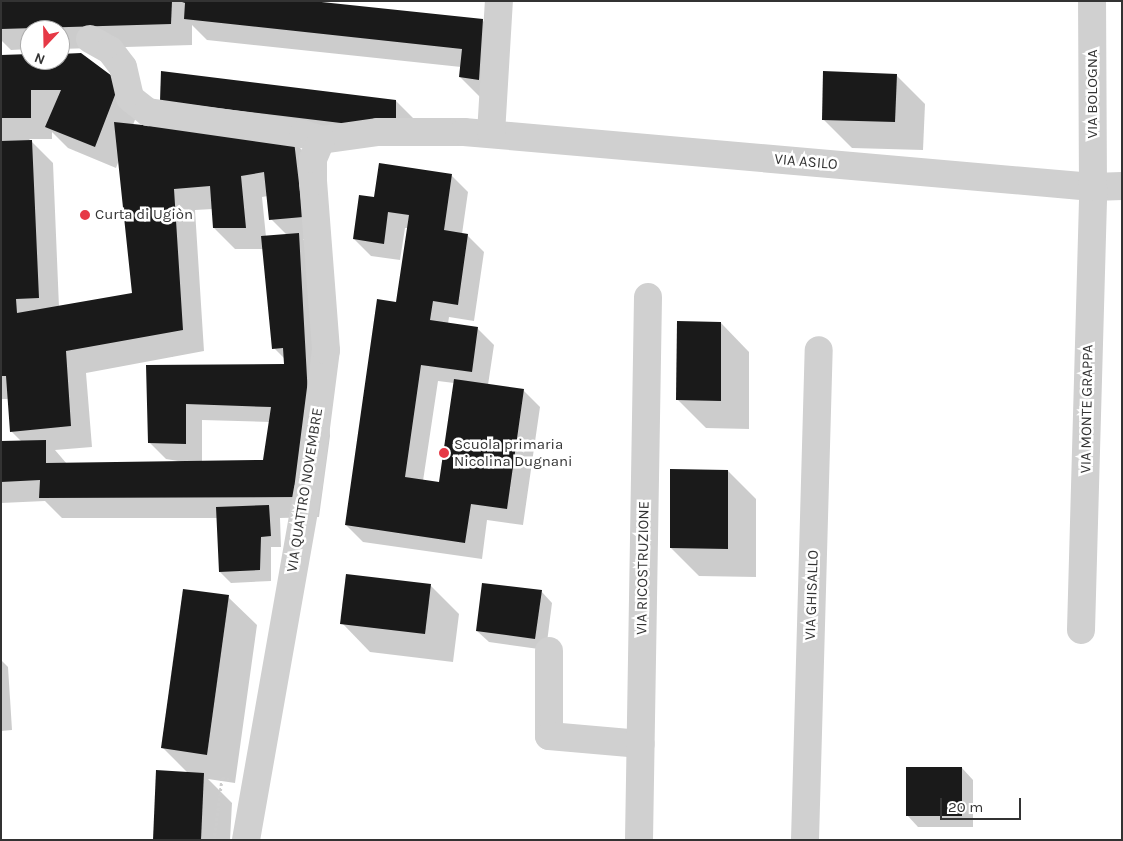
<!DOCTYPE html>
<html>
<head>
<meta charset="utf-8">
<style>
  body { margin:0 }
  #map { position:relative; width:1123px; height:841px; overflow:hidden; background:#fff; font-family:Karla,sans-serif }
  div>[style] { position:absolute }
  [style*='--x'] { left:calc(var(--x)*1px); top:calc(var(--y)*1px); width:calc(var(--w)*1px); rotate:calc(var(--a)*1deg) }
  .shadow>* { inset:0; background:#0003 }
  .building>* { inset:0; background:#1a1a1a }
  .path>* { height:3px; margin-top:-1.5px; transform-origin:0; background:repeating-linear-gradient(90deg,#cdcdcd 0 2.5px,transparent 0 5px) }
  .minor>* { height:28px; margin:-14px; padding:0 14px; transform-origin:14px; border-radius:14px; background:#d0d0d0 }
  .dots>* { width:14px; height:14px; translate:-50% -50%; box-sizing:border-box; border:2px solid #fff; border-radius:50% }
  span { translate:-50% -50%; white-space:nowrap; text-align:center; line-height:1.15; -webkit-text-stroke:5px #fff; paint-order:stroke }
  .street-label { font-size:15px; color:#333 }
  .poi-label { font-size:15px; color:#333 }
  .left { translate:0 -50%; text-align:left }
  .frame { position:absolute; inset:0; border:2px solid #333; pointer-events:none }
  .north { position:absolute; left:20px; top:20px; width:50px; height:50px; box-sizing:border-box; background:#fff; border:1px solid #adadad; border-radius:50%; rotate:201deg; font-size:14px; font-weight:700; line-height:20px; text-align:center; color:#333 }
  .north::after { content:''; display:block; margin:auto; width:18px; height:22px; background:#e63946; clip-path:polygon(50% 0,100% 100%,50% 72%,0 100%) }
  .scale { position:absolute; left:940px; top:798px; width:81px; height:22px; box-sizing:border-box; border:2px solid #333; border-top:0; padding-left:6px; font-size:15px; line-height:18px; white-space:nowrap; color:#333; -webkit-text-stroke:4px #fff; paint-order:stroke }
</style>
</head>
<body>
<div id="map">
  <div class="shadow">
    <div style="clip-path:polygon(1px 1px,300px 1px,482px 20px,504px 41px,481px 98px,460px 77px,461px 67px,207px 40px,192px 25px,192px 45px,60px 49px,60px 30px,30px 30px,30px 49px,11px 50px,1px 40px)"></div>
    <div style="clip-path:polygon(evenodd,30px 55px,30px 60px,60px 60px,60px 55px,141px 104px,133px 125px,294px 142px,315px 163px,324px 238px,303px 239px,320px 256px,330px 436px,319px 517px,280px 518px,281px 547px,271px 547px,271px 581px,231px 583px,220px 572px,218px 518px,62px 518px,45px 501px,1px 503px,1px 442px,22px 442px,11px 431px,9px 399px,1px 399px,1px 56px,30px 55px,52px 132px,68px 148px,116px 168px,119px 160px,133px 294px,59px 307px,53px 163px,29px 139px,52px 139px,52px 132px,30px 55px,268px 196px,271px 219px,287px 235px,266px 237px,262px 197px,268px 196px,30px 55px,213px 209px,214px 228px,235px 249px,263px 249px,274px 348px,285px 359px,285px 368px,147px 367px,150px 443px,166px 459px,184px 462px,67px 464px,55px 450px,92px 447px,86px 373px,204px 351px,195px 210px,213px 209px,30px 55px,202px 420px,270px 422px,264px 461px,202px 462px,202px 420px)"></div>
    <div style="clip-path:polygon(896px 75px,925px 104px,923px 150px,852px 148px,823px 119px)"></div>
    <div style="clip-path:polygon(161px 100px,396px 101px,413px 118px,413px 136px,178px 117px)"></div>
    <div style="clip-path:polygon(evenodd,451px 175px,468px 192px,462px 234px,467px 235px,484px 252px,474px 321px,449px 317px,448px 324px,477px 328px,494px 345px,488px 385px,523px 390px,540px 407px,523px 525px,487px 520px,482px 559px,363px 542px,346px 525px,397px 304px,408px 228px,405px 228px,400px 260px,371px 256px,354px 239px,375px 199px,451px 175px,438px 381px,454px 383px,440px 484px,423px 481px,438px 381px)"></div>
    <div style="clip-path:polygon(721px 323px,749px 352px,749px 429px,706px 428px,677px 399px)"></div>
    <div style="clip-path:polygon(728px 471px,756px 499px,756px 577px,699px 576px,671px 548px)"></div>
    <div style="clip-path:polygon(430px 585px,459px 614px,453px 662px,370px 652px,342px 623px)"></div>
    <div style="clip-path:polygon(541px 591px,552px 603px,546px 650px,489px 642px,477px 631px)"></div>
    <div style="clip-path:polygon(228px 597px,257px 625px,235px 783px,208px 779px,232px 803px,230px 840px,154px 840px,188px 773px,163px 748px)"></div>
    <div style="clip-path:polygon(1px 660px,8px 667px,12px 730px,1px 731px)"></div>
    <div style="clip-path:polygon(962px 768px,973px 780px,973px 827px,918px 827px,907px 815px)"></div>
  </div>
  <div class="building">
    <div style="clip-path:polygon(1px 1px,172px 1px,171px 24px,1px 29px)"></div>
    <div style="clip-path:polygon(179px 1px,312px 1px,483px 19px,479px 80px,459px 77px,462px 49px,184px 19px,185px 3px)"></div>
    <div style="clip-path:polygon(81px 53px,120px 82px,95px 147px,45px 127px,61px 90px,31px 90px,31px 118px,1px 118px,1px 55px,30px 54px,30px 60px,60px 60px,60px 54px)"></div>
    <div style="clip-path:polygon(161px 71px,396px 100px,396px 120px,349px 124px,160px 101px)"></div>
    <div style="clip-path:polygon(823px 71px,897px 74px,895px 122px,822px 120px)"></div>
    <div style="clip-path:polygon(114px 122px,294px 141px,303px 217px,269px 220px,264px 172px,241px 176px,246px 228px,213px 228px,210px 186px,174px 189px,183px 330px,66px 351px,71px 426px,10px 432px,6px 376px,1px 376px,1px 141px,32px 140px,39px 298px,16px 299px,17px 313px,132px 293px)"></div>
    <div style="clip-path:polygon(379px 163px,452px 174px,444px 230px,468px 234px,458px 305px,433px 301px,430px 320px,478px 327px,472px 372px,421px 365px,405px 477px,439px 482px,454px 379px,524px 389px,507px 509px,471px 504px,465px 543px,345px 525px,377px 299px,396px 302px,409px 215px,388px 212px,384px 244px,353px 239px,359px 195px,374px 197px)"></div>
    <div style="clip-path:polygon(299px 233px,309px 414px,298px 497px,39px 498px,40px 480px,1px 482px,1px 441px,46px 440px,46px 463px,263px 460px,271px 407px,186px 404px,186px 444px,148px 443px,146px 365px,284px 364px,283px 348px,272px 349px,261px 236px)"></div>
    <div style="clip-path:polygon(677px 321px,721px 322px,721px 401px,676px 400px)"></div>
    <div style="clip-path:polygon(670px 469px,728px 470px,728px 549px,670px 548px)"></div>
    <div style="clip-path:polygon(269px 505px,271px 536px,261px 537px,260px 570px,219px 572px,216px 507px)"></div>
    <div style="clip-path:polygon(346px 574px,431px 584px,425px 634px,340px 624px)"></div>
    <div style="clip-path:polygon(482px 583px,542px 590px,535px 639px,476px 631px)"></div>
    <div style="clip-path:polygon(183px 589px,229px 595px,207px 755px,161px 748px)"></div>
    <div style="clip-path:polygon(906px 767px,962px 767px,962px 816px,906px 816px)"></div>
    <div style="clip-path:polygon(156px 770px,204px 773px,201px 840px,153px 840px)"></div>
  </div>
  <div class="path">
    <div style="--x:214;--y:840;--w:63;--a:-82.6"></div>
    <div style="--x:222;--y:778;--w:7;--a:8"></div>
  </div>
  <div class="minor">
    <div style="--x:90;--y:39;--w:23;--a:29"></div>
    <div style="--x:110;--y:50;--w:21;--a:53"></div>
    <div style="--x:123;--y:67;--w:32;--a:77"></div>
    <div style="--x:130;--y:98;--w:23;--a:38"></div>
    <div style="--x:148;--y:112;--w:157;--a:8.1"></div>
    <div style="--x:303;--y:134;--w:19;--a:18"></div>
    <div style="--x:321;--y:140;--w:58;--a:-8"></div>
    <div style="--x:378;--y:132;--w:86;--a:0"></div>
    <div style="--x:464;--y:132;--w:631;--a:5"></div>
    <div style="--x:1093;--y:187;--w:29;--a:-2"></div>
    <div style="--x:491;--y:134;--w:133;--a:-86.6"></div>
    <div style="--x:1081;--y:630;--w:443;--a:-88.4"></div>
    <div style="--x:1093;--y:187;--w:186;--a:-90.3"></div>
    <div style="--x:549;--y:651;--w:85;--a:90"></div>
    <div style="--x:549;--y:736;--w:92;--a:5"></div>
    <div style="--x:246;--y:840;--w:355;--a:-80"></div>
    <div style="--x:308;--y:490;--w:141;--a:-82.7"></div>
    <div style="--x:326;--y:350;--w:169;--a:-94.4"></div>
    <div style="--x:313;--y:182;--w:23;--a:-90"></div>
    <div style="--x:313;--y:159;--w:21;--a:-67"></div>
    <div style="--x:639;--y:840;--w:543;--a:-89.05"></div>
    <div style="--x:805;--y:840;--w:490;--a:-88.4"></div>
  </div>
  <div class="dots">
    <div style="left:85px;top:215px;background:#e63946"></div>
    <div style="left:444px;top:453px;background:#e63946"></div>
  </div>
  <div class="street-label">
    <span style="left:1093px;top:94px;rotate:-90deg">VIA BOLOGNA</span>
    <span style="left:806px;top:162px;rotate:5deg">VIA ASILO</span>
    <span style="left:1087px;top:409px;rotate:-89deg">VIA MONTE GRAPPA</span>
    <span style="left:305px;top:490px;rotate:-81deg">VIA QUATTRO NOVEMBRE</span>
    <span style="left:643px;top:568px;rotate:-89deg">VIA RICOSTRUZIONE</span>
    <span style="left:812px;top:595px;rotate:-88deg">VIA GHISALLO</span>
  </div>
  <div class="poi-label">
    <span class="left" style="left:95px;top:215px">Curta di Ugiòn</span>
    <span class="left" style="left:454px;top:453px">Scuola primaria<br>Nicolina Dugnani</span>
  </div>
  <div class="frame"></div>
  <div class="north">N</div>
  <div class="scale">20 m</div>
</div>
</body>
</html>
